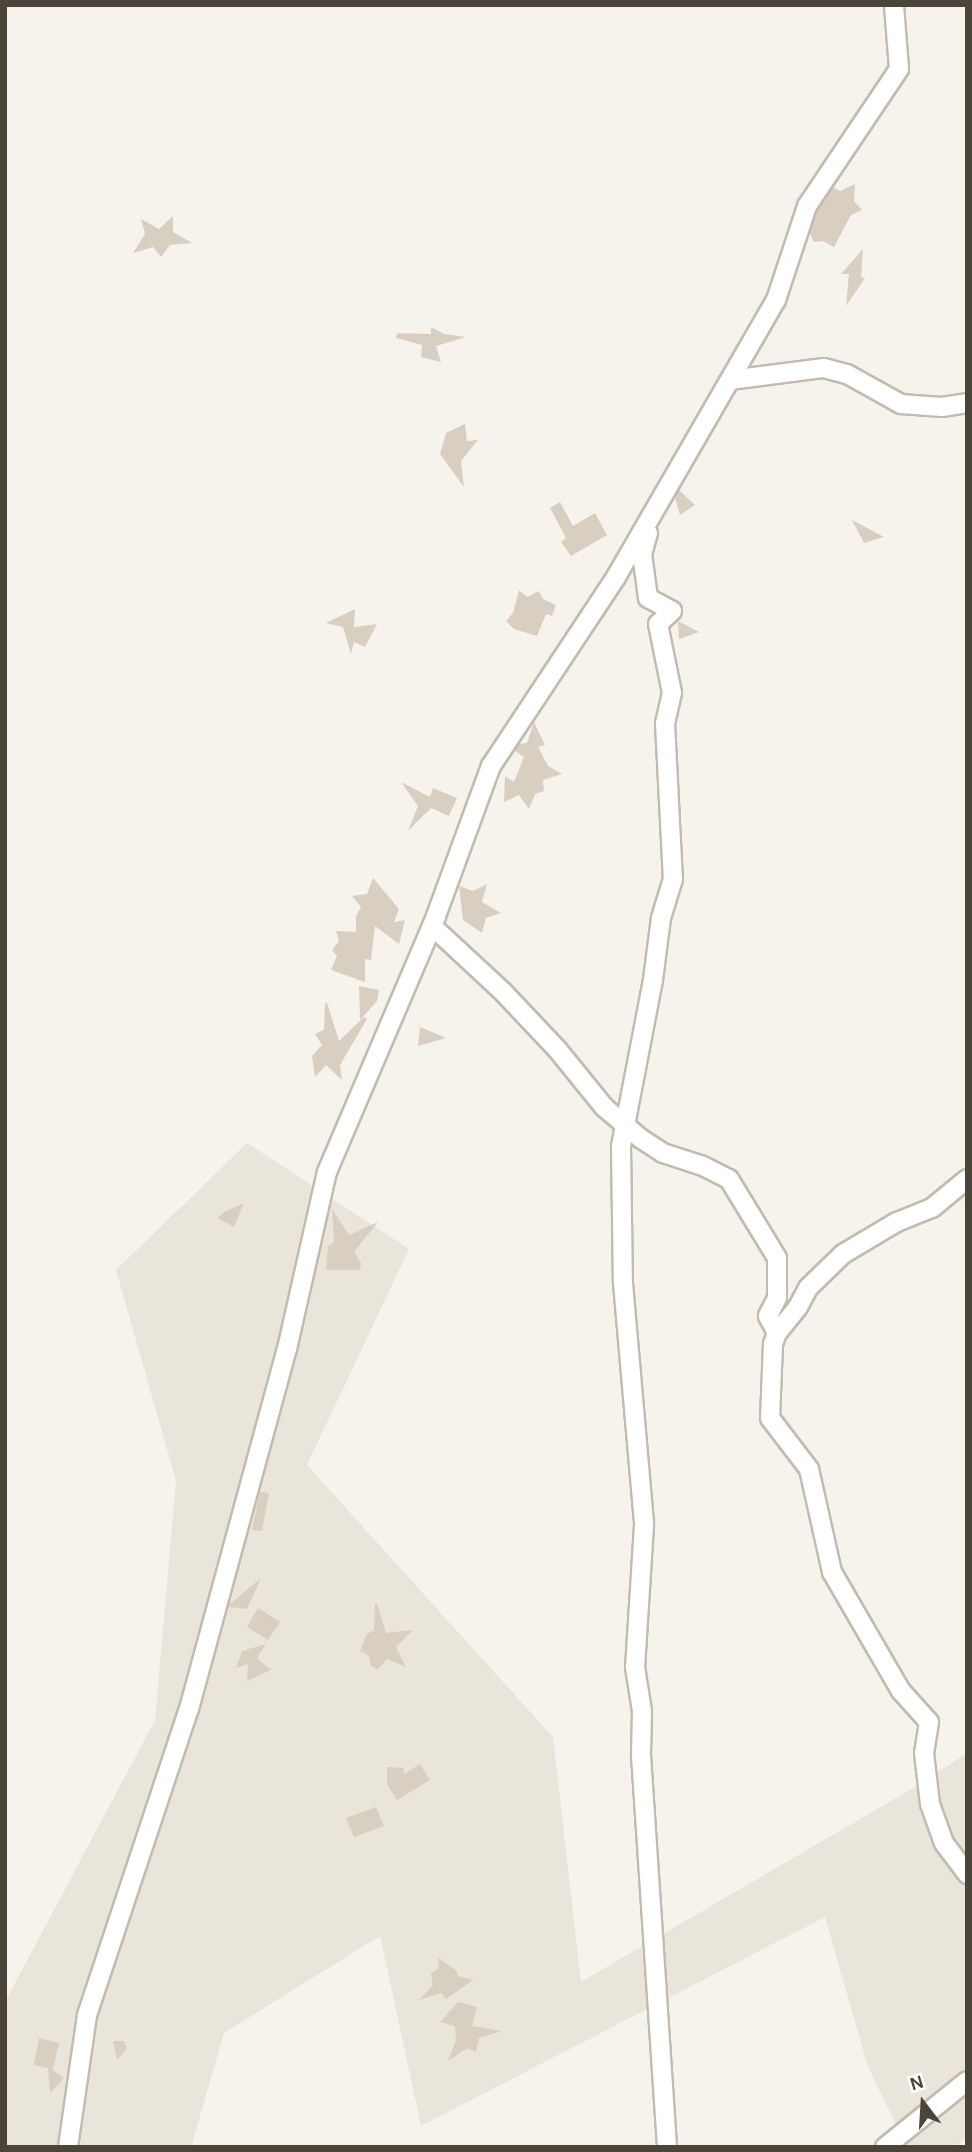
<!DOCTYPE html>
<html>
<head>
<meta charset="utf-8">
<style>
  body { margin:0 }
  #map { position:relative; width:972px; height:2152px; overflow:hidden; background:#f6f3ec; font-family:Karla,sans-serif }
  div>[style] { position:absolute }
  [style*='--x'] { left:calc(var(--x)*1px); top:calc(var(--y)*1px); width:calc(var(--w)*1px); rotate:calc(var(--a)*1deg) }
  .residential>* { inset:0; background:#eae5da }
  .building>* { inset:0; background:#d8cfc1 }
  .roads { filter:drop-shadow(2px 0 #c2bbae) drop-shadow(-2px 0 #c2bbae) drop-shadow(0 2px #c2bbae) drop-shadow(0 -2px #c2bbae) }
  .street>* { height:18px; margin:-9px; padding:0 9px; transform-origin:9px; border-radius:9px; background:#fff }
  span { translate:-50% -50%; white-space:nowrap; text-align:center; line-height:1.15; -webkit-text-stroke:5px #fff; paint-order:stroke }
  .frame { position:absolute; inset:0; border:7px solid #4b4439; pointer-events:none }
  .north { position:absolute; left:888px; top:2068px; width:70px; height:70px; -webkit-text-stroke:5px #fff; paint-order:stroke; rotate:343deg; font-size:19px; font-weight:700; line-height:28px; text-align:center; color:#4b4439 }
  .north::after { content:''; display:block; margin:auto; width:24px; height:32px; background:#4b4439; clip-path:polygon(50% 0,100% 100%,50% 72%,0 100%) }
</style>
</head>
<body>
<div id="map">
  <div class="residential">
    <div style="clip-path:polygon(247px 1143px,409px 1249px,307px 1465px,553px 1737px,581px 1982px,920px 1784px,967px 1753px,967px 2137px,955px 2147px,907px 2147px,868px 2067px,825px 1917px,421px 2126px,380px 1936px,224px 2033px,191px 2147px,5px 2147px,5px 2002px,155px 1720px,176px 1481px,116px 1270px)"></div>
  </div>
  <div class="building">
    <div style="clip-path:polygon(855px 184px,854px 201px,862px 210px,851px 215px,834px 247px,823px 241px,814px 242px,810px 234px,817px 211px,833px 187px,840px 191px)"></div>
    <div style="clip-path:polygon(173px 216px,173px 232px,192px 243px,170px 245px,161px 257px,153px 247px,133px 253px,145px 234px,141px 219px,159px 229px)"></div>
    <div style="clip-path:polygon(863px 249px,861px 277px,865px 278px,846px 306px,849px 274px,841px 274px)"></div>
    <div style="clip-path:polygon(431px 327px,444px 334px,466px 337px,436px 346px,441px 362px,421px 357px,422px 345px,396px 338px,397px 333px,431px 334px)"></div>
    <div style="clip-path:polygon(465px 424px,467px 441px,478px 440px,461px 461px,464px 487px,440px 454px,446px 433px)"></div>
    <div style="clip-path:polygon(679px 490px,695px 505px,680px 515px,675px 498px)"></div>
    <div style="clip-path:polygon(560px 502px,573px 526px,595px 513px,607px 535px,571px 556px,561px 542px,566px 538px,550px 508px)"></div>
    <div style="clip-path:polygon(852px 520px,884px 537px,864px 543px)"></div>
    <div style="clip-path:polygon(519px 590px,527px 597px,539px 591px,543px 599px,556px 605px,552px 616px,546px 614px,537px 636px,514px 629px,506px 621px,513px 613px)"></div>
    <div style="clip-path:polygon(355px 609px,354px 627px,377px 624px,365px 647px,354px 642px,351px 654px,343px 627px,326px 623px)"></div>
    <div style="clip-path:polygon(678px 621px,699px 632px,679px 639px)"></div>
    <div style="clip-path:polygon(534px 722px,545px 745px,538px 747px,548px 766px,562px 774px,543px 780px,544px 791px,535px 794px,529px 809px,519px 795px,504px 802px,505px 776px,514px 782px,524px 757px,515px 751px,519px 744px,527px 743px)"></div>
    <div style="clip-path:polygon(401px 782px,430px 797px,433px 788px,457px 798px,449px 816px,431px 808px,408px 831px,418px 806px)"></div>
    <div style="clip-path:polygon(373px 878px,399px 909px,394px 922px,405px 920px,399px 944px,375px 926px,371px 960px,365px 959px,365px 982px,331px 970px,337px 956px,332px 950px,339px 941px,336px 931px,356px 932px,356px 916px,361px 907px,352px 896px,367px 894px)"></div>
    <div style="clip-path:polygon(487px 884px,482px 902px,501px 913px,486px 918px,482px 933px,463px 920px,459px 886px,473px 891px)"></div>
    <div style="clip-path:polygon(359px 986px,379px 990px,377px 1001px,360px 1020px)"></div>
    <div style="clip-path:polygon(325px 1003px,327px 1003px,339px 1041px,364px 1017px,367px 1019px,340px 1065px,342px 1080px,326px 1065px,315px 1077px,312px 1056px,322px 1045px,315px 1034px,324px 1030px)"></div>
    <div style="clip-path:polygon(420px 1027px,446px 1038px,418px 1046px)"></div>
    <div style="clip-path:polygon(244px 1203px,234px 1227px,217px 1218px,224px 1212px)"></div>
    <div style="clip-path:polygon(332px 1209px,349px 1235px,378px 1222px,354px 1252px,361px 1263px,360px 1270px,326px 1270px,328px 1246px,334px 1242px)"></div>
    <div style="clip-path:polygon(260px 1492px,269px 1493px,262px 1531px,252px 1530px)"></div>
    <div style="clip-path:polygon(261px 1578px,247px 1609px,229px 1607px,229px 1605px)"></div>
    <div style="clip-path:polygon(375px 1604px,377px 1604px,386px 1633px,413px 1630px,396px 1647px,406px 1667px,387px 1659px,378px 1669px,371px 1666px,369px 1656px,360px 1651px,367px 1634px,374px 1630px)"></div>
    <div style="clip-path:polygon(258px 1608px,280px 1622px,268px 1640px,247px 1627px)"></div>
    <div style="clip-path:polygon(266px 1644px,257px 1658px,271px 1670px,247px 1681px,248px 1664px,236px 1668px,242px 1651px)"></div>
    <div style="clip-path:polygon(420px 1764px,430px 1780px,397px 1800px,387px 1784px,387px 1767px,404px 1768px,404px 1774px)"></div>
    <div style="clip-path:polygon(376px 1807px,384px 1826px,354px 1837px,346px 1818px)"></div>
    <div style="clip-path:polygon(438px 1958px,456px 1970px,458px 1976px,473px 1980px,446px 1999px,441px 1993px,419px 2000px,433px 1985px,431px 1974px,439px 1968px)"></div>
    <div style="clip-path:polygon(458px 2002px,477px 2007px,472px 2026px,502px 2031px,479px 2038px,476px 2052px,467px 2048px,448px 2061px,456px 2040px,455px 2026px,440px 2022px)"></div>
    <div style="clip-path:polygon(39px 2038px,59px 2043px,53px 2069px,50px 2068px,64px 2078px,50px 2093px,48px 2068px,34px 2065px)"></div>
    <div style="clip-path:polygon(113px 2041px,124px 2041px,127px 2048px,117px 2060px)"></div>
  </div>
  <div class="roads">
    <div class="street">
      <div style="--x:730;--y:380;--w:95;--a:-7.3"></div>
      <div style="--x:824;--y:368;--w:24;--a:15"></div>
      <div style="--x:847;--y:374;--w:62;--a:29.1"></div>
      <div style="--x:901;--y:404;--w:41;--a:4.2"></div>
      <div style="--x:942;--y:407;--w:25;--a:-9"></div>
      <div style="--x:648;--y:533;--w:22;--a:106"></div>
      <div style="--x:642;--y:554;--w:44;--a:82.2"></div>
      <div style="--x:648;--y:598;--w:27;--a:28"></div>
      <div style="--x:672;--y:611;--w:19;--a:137"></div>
      <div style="--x:658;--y:624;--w:70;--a:78.5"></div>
      <div style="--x:672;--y:693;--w:31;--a:103"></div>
      <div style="--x:665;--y:723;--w:156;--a:87.1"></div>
      <div style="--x:673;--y:879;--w:41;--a:107.1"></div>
      <div style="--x:661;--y:918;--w:63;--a:97.4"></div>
      <div style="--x:653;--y:980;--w:169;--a:100.9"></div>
      <div style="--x:621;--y:1146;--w:137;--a:89.2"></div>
      <div style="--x:623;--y:1283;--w:243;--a:85"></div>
      <div style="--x:644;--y:1525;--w:142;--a:93.6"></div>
      <div style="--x:635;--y:1667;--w:45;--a:81"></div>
      <div style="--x:642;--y:1711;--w:44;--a:91.3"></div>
      <div style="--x:641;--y:1755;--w:393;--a:86.2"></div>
      <div style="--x:432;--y:926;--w:98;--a:42.9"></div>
      <div style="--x:504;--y:993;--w:77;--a:46.6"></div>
      <div style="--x:557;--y:1049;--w:75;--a:51"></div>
      <div style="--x:604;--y:1107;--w:48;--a:40.7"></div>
      <div style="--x:640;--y:1138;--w:27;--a:33"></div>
      <div style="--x:663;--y:1153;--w:40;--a:18"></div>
      <div style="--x:701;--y:1165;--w:31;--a:27"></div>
      <div style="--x:729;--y:1179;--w:92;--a:58.7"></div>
      <div style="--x:777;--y:1258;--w:40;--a:90"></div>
      <div style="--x:777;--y:1298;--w:20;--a:117"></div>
      <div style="--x:768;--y:1316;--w:19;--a:62"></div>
      <div style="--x:777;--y:1333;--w:12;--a:110"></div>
      <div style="--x:773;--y:1344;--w:74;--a:92.3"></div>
      <div style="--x:770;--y:1418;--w:64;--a:52.6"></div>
      <div style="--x:809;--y:1469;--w:106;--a:77.4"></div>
      <div style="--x:832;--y:1572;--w:138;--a:59.9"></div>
      <div style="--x:901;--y:1691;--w:42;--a:47.9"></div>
      <div style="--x:929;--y:1722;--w:31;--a:99"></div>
      <div style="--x:924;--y:1753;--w:51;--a:83.3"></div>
      <div style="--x:930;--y:1804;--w:41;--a:70.3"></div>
      <div style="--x:944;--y:1843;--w:39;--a:53"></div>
      <div style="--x:777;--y:1333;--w:33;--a:-51"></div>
      <div style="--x:798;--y:1307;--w:21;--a:-62"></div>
      <div style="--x:808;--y:1288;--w:49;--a:-44.2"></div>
      <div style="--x:843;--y:1254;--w:63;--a:-30.7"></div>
      <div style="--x:897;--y:1222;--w:38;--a:-22"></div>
      <div style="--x:932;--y:1208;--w:45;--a:-39.6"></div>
      <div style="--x:68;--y:2147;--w:133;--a:-81.8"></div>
      <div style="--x:87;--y:2015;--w:323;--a:-71.6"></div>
      <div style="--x:189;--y:1709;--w:373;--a:-74.8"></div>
      <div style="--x:287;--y:1349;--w:181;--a:-77.3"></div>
      <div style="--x:327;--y:1172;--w:278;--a:-66.9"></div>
      <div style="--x:436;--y:916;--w:160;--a:-69.9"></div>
      <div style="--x:491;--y:766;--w:227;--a:-56.5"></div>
      <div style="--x:616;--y:577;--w:320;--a:-60"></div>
      <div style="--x:776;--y:300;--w:99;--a:-71.7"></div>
      <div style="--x:807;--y:206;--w:165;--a:-56.1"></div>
      <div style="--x:899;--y:69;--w:64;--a:-94.5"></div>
      <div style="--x:885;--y:2147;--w:105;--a:-38.8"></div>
    </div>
  </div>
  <div class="frame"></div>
  <div class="north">N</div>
</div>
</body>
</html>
